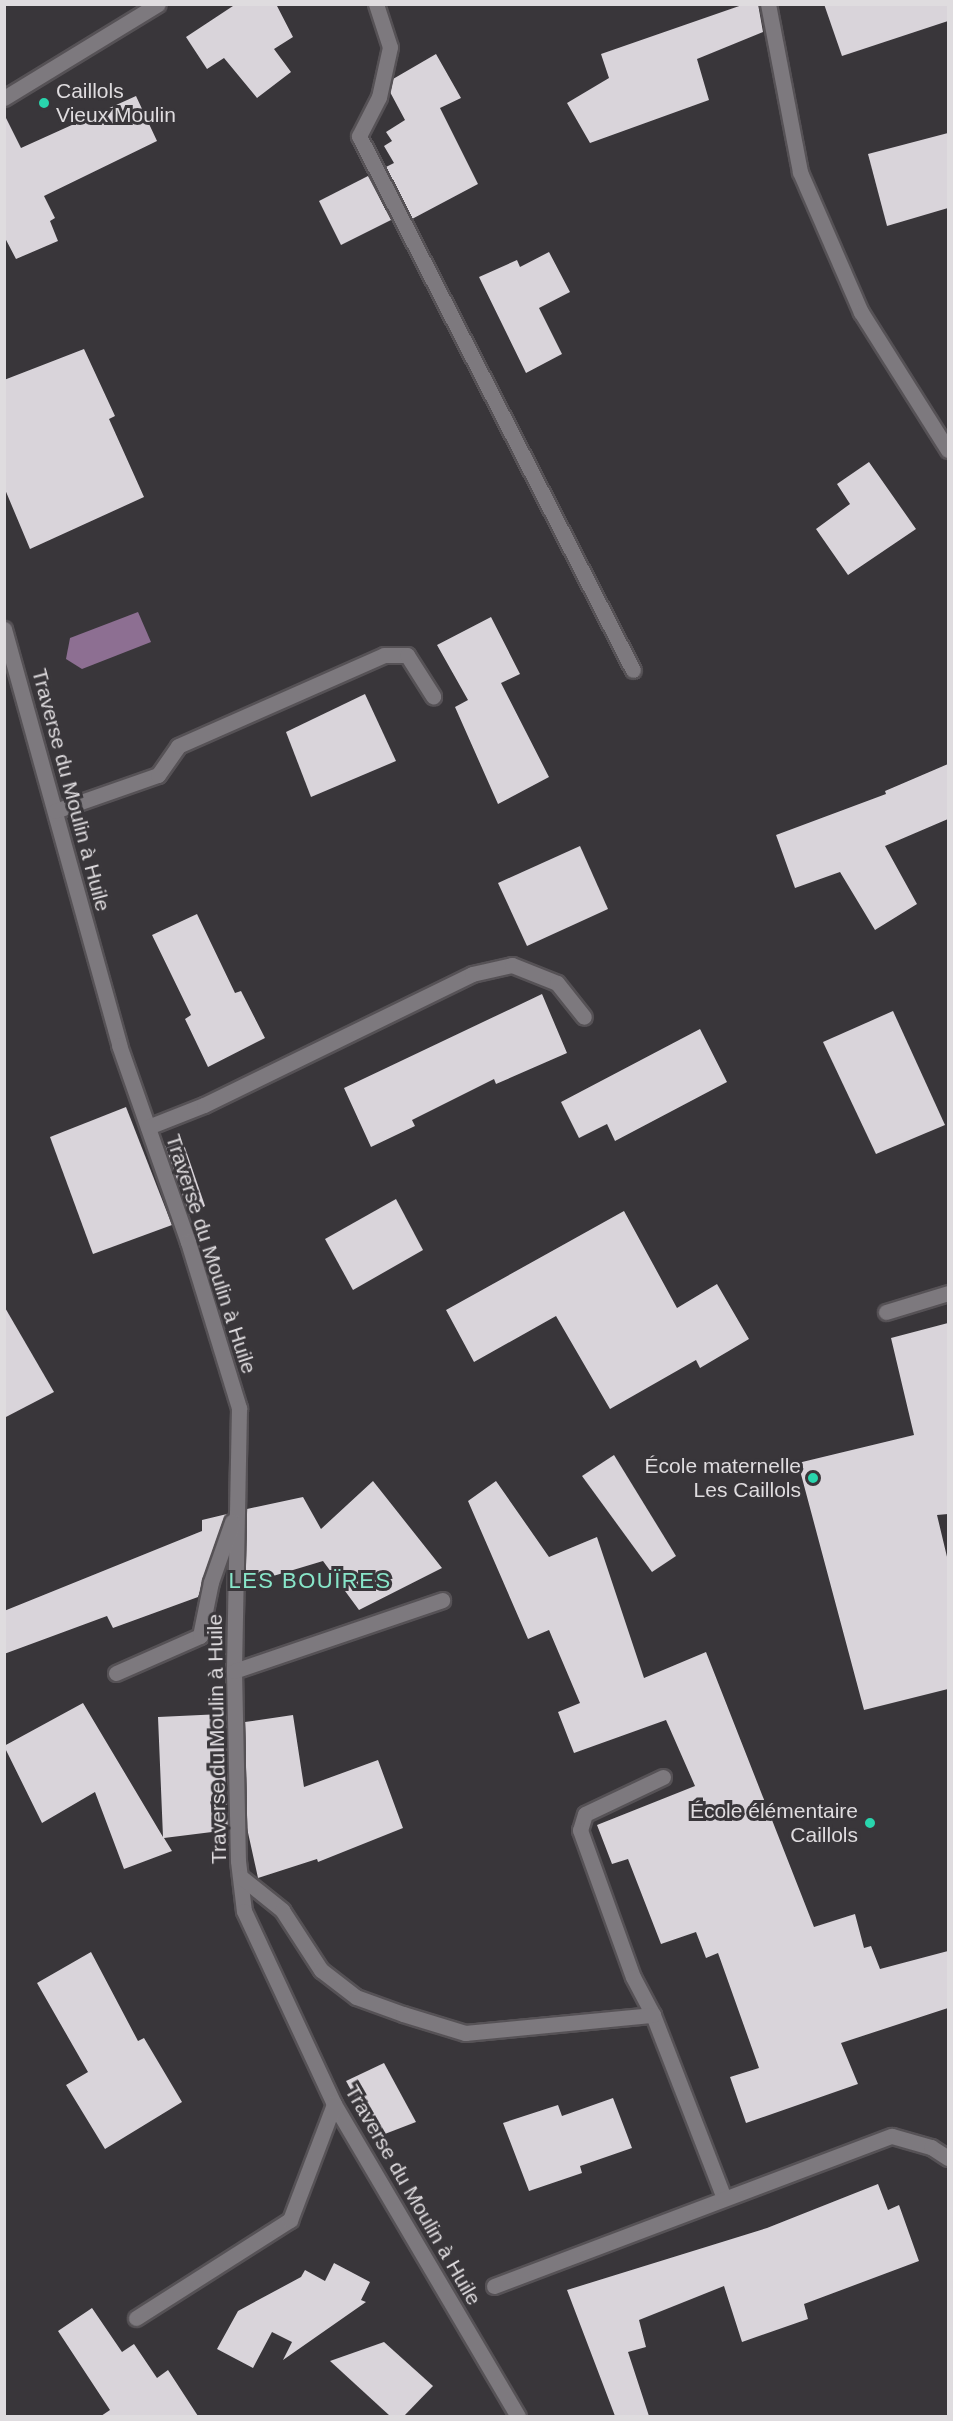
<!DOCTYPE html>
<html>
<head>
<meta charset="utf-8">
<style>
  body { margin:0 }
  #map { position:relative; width:953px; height:2421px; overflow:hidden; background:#39363a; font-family:Arial,sans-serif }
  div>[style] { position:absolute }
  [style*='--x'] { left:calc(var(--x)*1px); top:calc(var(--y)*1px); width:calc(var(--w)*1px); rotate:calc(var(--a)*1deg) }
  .water>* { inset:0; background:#8d6f92 }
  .building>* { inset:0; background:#d9d4da }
  .roads { filter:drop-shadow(2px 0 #565256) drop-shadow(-2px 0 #565256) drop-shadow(0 2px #565256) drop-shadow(0 -2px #565256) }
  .minor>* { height:15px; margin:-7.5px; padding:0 7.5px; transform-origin:7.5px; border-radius:7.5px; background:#7d797e }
  .dots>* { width:16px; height:16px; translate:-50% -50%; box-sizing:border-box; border:3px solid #39363a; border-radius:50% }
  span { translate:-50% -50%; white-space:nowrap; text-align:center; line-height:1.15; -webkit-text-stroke:6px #39363a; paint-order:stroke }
  .poi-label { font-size:21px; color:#dfdcdf }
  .left { translate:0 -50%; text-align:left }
  .right { translate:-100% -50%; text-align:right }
  .street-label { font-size:21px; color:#dfdcdf }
  .neighbourhood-label { font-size:22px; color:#88e6c9; letter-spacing:1.5px }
  .frame { position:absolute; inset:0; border:6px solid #dfdcdf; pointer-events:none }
</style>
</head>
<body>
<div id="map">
  <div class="water">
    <div style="clip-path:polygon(138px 612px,151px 642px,82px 669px,66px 659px,70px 638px)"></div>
  </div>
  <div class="building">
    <div style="clip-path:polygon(236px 4px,276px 4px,293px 37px,274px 49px,291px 72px,257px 98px,224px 58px,207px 69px,186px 37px)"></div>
    <div style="clip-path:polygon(745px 4px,758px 4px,763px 32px,697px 59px,709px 100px,590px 143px,567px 103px,609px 78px,601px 54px)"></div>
    <div style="clip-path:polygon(824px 4px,948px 4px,948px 21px,842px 56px)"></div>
    <div style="clip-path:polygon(436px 54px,461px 98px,440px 108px,478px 184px,412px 219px,386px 167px,394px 163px,384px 146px,392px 141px,386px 132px,405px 120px,390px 92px,393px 79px)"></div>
    <div style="clip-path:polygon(136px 96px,157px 141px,44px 196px,55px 218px,50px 221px,58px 241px,16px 259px,4px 236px,4px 114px,21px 148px)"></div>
    <div style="clip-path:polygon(948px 133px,948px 208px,887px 226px,868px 154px)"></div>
    <div style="clip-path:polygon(368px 176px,391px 220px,341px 245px,319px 201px)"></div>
    <div style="clip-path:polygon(549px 252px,570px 292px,539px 308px,562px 354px,526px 373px,479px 277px,517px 260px,520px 267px)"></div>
    <div style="clip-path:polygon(84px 349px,115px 416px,109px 419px,144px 497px,30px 549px,4px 487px,4px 380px)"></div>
    <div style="clip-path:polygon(869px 462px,916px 529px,848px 575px,816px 529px,850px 504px,837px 484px)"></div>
    <div style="clip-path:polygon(491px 617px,520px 674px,501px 683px,549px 777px,498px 804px,455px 707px,468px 700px,437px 645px)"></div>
    <div style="clip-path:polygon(365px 694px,396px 761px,311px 797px,286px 732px)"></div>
    <div style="clip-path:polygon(948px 764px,948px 819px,885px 846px,917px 904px,875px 930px,840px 872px,795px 888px,776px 835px,886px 794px,885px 791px)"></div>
    <div style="clip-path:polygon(580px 846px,608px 909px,527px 946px,498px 883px)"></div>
    <div style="clip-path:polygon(197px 914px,235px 993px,241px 991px,265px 1038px,208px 1067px,185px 1019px,191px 1015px,152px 935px)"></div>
    <div style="clip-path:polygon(542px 994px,567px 1053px,496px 1084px,494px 1079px,412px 1120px,415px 1126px,371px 1147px,344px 1088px)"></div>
    <div style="clip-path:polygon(893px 1011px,945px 1125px,876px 1154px,823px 1042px)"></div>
    <div style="clip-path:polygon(700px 1029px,727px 1082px,615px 1141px,607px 1124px,579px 1138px,561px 1102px)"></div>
    <div style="clip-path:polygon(126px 1107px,172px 1225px,93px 1254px,50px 1137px)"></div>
    <div style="clip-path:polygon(181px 1136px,205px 1206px,189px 1215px,165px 1146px)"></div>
    <div style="clip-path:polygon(396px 1199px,423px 1250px,353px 1290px,325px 1239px)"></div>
    <div style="clip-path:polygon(624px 1211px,677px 1308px,717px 1284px,749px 1339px,700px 1368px,696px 1360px,610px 1409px,556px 1316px,474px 1362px,446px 1310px)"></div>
    <div style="clip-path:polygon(4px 1306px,54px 1392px,4px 1418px)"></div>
    <div style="clip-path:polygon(948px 1323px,948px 1514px,937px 1515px,948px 1561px,948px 1689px,864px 1710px,798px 1463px,914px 1435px,891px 1338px)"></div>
    <div style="clip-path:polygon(614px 1455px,676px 1556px,652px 1572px,582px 1476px)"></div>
    <div style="clip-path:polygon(373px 1481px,442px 1568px,359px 1610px,323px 1561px,253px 1582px,253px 1577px,245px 1580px,247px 1509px,303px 1497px,321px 1529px)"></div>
    <div style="clip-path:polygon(496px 1481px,549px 1557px,597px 1537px,644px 1678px,706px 1652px,814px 1927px,855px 1914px,864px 1948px,871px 1946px,880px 1969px,948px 1951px,948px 2008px,841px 2043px,858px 2084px,746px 2123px,730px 2077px,759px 2068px,718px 1953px,706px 1958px,696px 1932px,661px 1944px,628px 1859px,612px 1864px,597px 1825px,695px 1786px,666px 1720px,574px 1753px,558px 1712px,580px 1703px,549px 1630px,528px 1639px,468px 1501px)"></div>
    <div style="clip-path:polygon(227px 1514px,198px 1597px,113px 1628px,107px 1616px,4px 1654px,4px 1611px,202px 1531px,202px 1520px)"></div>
    <div style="clip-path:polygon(83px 1703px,163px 1837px,158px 1717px,222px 1714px,228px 1830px,164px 1838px,172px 1851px,124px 1869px,95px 1792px,42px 1823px,4px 1746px)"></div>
    <div style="clip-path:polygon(293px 1715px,304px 1787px,378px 1760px,403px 1828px,318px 1862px,317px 1859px,258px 1878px,247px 1828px,245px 1722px)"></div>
    <div style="clip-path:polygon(91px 1952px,138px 2041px,144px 2038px,182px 2102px,105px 2149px,66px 2085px,88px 2072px,37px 1983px)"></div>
    <div style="clip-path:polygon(384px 2063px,416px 2122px,377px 2137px,346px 2081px)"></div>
    <div style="clip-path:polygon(613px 2098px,632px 2148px,580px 2166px,582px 2173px,529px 2191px,503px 2123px,558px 2105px,562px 2116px)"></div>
    <div style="clip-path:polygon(878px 2184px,888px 2210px,899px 2205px,919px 2261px,804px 2304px,808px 2319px,742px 2342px,724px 2286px,639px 2320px,646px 2347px,628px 2352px,649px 2416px,615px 2416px,567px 2290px,767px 2228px)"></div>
    <div style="clip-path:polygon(334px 2263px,370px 2282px,361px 2300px,366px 2302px,283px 2360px,292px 2342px,272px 2332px,253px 2368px,217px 2349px,238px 2311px,301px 2277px,305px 2270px,325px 2281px)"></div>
    <div style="clip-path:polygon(92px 2308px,122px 2352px,134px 2344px,157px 2378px,168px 2370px,198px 2416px,101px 2416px,110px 2410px,58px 2331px)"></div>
    <div style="clip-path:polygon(384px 2342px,433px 2386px,404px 2416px,390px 2416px,330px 2361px)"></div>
  </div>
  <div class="roads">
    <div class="minor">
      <div style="--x:376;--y:4;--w:45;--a:72"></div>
      <div style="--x:390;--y:47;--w:51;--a:102.4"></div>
      <div style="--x:379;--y:97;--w:44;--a:117.1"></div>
      <div style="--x:359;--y:136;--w:600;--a:62.84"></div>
      <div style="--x:768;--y:4;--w:171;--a:79.2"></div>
      <div style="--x:800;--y:172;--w:153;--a:66.5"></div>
      <div style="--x:861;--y:312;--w:163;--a:57.8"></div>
      <div style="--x:4;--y:98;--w:180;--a:-31.4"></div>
      <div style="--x:4;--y:629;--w:432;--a:74.5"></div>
      <div style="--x:119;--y:1045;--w:209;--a:70.7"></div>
      <div style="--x:188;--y:1242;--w:174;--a:72.9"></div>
      <div style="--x:239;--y:1408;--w:263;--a:91.1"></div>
      <div style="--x:234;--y:1671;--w:190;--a:88.8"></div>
      <div style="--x:238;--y:1861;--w:50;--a:83.2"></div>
      <div style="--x:244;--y:1911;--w:213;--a:65"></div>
      <div style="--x:334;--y:2104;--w:362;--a:59.5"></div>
      <div style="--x:55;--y:811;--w:109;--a:-19.3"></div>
      <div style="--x:158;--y:775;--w:35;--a:-55"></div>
      <div style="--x:178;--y:746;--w:225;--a:-23.8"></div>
      <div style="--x:384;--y:655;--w:23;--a:0"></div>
      <div style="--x:407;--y:655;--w:49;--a:57.6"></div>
      <div style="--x:148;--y:1127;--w:60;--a:-21.4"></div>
      <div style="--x:204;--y:1105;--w:298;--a:-26"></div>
      <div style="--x:472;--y:974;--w:41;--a:-12.7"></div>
      <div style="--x:512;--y:965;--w:48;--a:21.8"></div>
      <div style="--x:557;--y:983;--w:43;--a:51.5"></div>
      <div style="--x:886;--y:1312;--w:65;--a:-17"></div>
      <div style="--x:234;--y:1671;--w:220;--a:-18.8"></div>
      <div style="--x:116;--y:1673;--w:92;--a:-23.8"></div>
      <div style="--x:200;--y:1636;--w:55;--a:-78.5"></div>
      <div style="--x:211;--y:1582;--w:64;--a:-70.7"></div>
      <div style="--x:663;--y:1777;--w:86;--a:154.6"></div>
      <div style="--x:585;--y:1814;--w:17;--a:107"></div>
      <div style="--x:580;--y:1830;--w:156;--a:70.2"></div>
      <div style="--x:633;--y:1977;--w:43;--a:62.2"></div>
      <div style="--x:653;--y:2015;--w:196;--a:68.8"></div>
      <div style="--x:241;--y:1877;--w:53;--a:38.8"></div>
      <div style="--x:282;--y:1910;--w:72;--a:57"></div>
      <div style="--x:321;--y:1970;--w:44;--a:37.6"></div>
      <div style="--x:356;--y:1997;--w:50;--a:19.9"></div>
      <div style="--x:403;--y:2014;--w:65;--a:17"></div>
      <div style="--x:465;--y:2033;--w:189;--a:-5.5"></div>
      <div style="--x:494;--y:2286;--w:425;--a:-20.7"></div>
      <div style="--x:892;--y:2136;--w:41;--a:15.8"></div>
      <div style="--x:931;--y:2147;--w:20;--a:33"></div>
      <div style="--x:136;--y:2318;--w:183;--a:-32.5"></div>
      <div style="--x:290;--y:2220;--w:124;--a:-69.2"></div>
    </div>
  </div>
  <div class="dots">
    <div style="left:44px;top:103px;background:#29d5ad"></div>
    <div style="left:813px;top:1478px;background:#29d5ad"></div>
    <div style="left:870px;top:1823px;background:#29d5ad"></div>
  </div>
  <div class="poi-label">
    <span class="left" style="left:56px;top:103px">Caillols<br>Vieux Moulin</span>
    <span class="right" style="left:801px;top:1478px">École maternelle<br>Les Caillols</span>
    <span class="right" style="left:858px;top:1823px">École élémentaire<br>Caillols</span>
  </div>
  <div class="street-label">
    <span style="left:71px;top:790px;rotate:75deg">Traverse du Moulin à Huile</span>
    <span style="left:211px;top:1254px;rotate:72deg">Traverse du Moulin à Huile</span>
    <span style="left:217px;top:1739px;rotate:-91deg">Traverse du Moulin à Huile</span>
    <span style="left:413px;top:2195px;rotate:60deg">Traverse du Moulin à Huile</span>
  </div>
  <div class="neighbourhood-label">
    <span style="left:310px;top:1581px">LES BOUÏRES</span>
  </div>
  <div class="frame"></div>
</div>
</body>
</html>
